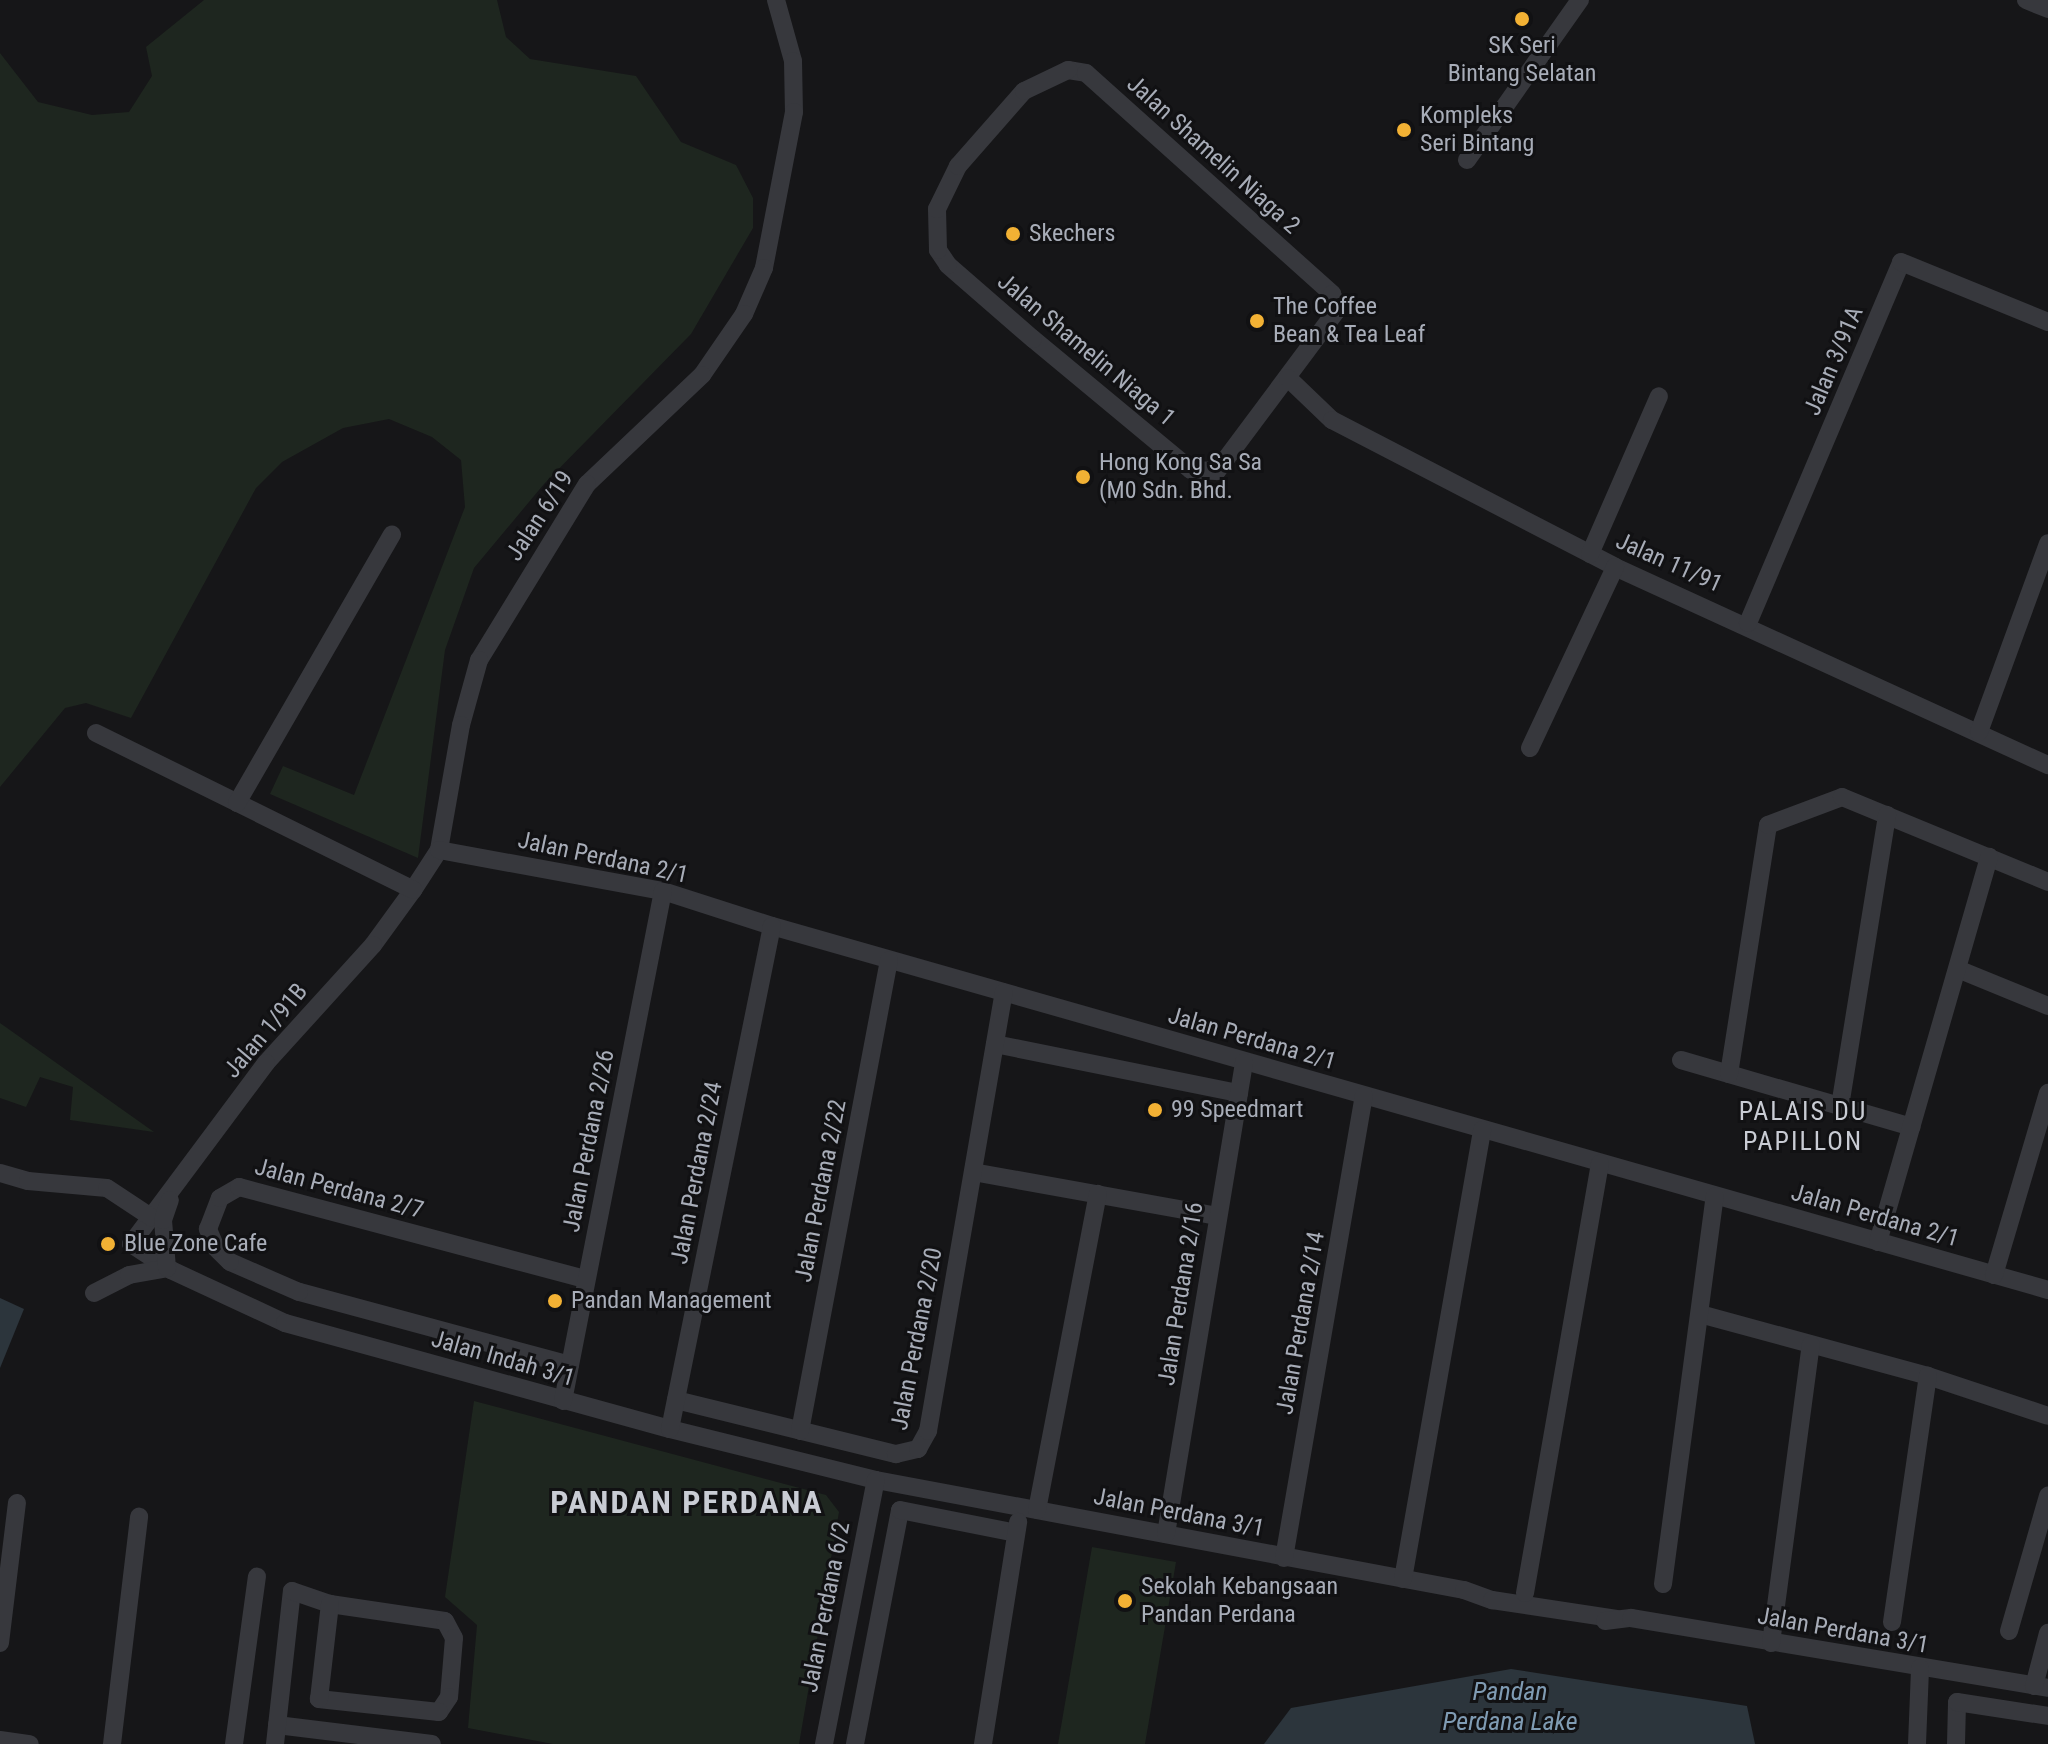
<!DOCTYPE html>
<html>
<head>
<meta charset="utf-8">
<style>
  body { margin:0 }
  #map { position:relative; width:2048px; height:1744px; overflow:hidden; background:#161618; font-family:"Roboto Condensed",sans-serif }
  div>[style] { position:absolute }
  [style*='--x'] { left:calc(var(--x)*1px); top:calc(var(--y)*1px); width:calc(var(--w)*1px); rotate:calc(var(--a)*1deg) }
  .green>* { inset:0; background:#1e261f }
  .water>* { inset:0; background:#2c353c }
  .minor>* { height:18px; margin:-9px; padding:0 9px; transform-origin:9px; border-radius:9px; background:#37383d }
  .dots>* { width:22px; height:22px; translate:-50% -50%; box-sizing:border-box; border:4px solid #111113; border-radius:50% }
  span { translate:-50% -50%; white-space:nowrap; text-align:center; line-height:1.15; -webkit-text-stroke:6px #111113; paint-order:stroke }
  .poi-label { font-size:24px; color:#a8adb8 }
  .left { translate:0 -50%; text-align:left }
  .street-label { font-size:24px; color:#a8adb8 }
  .neighbourhood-label { font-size:26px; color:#c9ccd4; letter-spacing:2px }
  .water-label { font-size:26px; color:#7f9bb3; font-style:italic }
  .district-label { font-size:32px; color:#c9ccd4; font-weight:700; letter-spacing:2px }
</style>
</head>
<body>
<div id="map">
  <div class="green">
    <div style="clip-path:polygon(204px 0,497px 0,506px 37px,530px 59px,636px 76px,681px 142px,736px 165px,753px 198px,753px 228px,691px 334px,544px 484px,474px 568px,445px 650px,418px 858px,270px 794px,283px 766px,354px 795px,465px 507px,461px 460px,432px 437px,389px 419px,343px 428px,282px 462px,256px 488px,131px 718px,86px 703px,65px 708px,0 787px,0 53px,38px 102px,92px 115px,129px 112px,152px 76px,146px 47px)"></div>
    <div style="clip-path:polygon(0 1023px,154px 1132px,70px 1120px,73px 1087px,40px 1077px,26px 1107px,0 1098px)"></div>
    <div style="clip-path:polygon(474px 1401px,826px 1495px,839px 1512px,799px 1744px,553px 1744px,468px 1728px,477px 1625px,445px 1597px)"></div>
    <div style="clip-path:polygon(1092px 1547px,1176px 1562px,1145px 1744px,1058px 1744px)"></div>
  </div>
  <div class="water">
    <div style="clip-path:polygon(0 1298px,24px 1309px,0 1368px)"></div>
    <div style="clip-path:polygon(1511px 1669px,1747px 1706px,1755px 1744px,1264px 1744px,1291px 1708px)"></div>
  </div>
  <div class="minor">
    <div style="--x:776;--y:0;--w:63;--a:74.4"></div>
    <div style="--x:793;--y:61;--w:51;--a:88.9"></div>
    <div style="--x:794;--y:112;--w:159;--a:100.9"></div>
    <div style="--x:764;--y:268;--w:50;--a:113.5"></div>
    <div style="--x:744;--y:314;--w:74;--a:124.5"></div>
    <div style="--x:702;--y:375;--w:158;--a:136.5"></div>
    <div style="--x:587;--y:484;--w:206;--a:121.5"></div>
    <div style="--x:479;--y:660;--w:67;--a:105.5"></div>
    <div style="--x:461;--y:725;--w:127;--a:100"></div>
    <div style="--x:439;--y:850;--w:48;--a:123"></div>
    <div style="--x:413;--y:890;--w:68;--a:126"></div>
    <div style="--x:373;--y:945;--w:159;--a:132.2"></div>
    <div style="--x:266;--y:1063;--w:226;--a:126.7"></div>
    <div style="--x:131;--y:1244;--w:48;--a:33"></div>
    <div style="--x:171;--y:1270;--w:126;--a:24.9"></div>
    <div style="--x:285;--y:1323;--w:399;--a:15.4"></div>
    <div style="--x:670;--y:1429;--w:212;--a:13.9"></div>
    <div style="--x:876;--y:1480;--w:598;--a:10.6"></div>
    <div style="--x:1464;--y:1590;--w:30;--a:20"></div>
    <div style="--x:1492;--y:1600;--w:126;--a:8.6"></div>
    <div style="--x:2026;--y:0;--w:24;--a:22"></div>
    <div style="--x:1068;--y:70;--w:18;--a:9"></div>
    <div style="--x:1086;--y:73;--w:331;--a:41.9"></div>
    <div style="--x:1332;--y:294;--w:17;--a:73"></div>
    <div style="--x:1337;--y:310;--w:201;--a:126.7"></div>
    <div style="--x:1217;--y:471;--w:26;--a:-178"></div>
    <div style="--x:1191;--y:470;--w:205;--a:-140.3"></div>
    <div style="--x:1033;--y:339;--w:113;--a:-139"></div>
    <div style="--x:948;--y:265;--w:18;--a:-124"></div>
    <div style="--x:938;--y:250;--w:41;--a:-91.4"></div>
    <div style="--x:937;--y:209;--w:48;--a:-64"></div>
    <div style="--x:958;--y:166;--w:100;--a:-48.7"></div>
    <div style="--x:1024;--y:91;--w:49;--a:-25.5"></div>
    <div style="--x:1467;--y:160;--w:196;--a:-54.8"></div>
    <div style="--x:1288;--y:378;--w:61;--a:43.7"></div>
    <div style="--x:1332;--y:420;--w:319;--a:27.4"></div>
    <div style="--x:1615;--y:567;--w:476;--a:24.6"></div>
    <div style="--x:1590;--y:554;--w:172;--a:-66.4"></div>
    <div style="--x:1748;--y:623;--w:392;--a:-67"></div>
    <div style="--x:1901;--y:262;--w:159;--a:22.2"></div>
    <div style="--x:1979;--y:732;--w:201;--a:-69.9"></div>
    <div style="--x:96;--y:733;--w:354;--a:26.3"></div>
    <div style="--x:1530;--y:748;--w:200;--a:-64.8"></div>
    <div style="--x:237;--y:803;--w:310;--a:-60"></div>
    <div style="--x:439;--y:850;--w:228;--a:10.4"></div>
    <div style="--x:663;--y:891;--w:114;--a:17.8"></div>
    <div style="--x:772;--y:926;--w:1327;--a:15.92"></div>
    <div style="--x:1960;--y:970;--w:95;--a:22.2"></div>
    <div style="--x:995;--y:1044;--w:249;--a:11.4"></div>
    <div style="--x:1681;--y:1060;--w:240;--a:16.2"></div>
    <div style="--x:1729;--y:1074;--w:252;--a:-81.1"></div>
    <div style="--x:1768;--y:825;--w:79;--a:-20.7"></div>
    <div style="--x:1842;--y:797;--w:223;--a:22.4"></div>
    <div style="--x:1840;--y:1106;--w:295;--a:-80.8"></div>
    <div style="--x:973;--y:1172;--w:249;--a:10.2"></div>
    <div style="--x:0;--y:1173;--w:29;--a:16"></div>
    <div style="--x:28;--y:1181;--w:79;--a:5.1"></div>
    <div style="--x:107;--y:1188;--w:53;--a:33.4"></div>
    <div style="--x:1878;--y:1242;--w:401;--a:-73.9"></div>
    <div style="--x:1994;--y:1275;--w:190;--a:-73.5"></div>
    <div style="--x:94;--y:1293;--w:39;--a:-27"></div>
    <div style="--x:129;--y:1275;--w:39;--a:-10"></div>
    <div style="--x:167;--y:1268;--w:48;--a:-94.8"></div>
    <div style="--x:163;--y:1220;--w:21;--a:-71"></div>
    <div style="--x:1700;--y:1314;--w:236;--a:15.2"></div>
    <div style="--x:1928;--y:1376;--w:126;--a:18.4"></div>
    <div style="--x:570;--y:1365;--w:281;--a:-164.9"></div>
    <div style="--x:299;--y:1292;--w:75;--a:-156.5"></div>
    <div style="--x:230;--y:1262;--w:20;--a:-135"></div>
    <div style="--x:216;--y:1248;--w:21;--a:-113"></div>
    <div style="--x:208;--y:1229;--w:33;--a:-69"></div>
    <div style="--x:220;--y:1198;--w:22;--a:-30"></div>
    <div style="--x:239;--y:1187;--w:358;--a:14.9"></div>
    <div style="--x:676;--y:1400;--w:227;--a:13.8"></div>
    <div style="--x:896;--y:1454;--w:23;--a:-13"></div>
    <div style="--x:918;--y:1449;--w:21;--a:-61"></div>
    <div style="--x:928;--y:1431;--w:445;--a:-80.2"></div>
    <div style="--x:563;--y:1401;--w:520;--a:-78.91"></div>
    <div style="--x:670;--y:1429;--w:513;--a:-78.54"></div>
    <div style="--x:800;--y:1431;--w:479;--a:-79.3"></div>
    <div style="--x:1037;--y:1510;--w:322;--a:-79.1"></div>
    <div style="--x:1166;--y:1534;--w:478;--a:-80.6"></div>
    <div style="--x:1284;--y:1558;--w:469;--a:-80.2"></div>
    <div style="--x:1403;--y:1579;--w:456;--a:-80"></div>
    <div style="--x:1663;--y:1584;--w:391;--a:-82.4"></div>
    <div style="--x:1525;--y:1593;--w:436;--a:-80.1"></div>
    <div style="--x:1605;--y:1621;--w:26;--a:-7"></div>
    <div style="--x:1631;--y:1618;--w:423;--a:9.5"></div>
    <div style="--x:1892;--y:1622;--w:249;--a:-81.7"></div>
    <div style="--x:2009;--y:1631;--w:141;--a:-73.9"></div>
    <div style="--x:0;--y:1643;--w:141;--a:-83.1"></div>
    <div style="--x:1771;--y:1643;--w:301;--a:-82.4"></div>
    <div style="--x:2034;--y:1686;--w:55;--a:-75.2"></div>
    <div style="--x:277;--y:1725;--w:156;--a:7"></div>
    <div style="--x:0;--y:1740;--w:30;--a:8"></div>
    <div style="--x:112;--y:1744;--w:229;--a:-83.2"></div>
    <div style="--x:234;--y:1744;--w:169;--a:-82.2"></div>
    <div style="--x:275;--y:1744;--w:154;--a:-83.7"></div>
    <div style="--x:292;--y:1591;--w:40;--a:18.9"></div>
    <div style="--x:330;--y:1604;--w:116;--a:8.4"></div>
    <div style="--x:445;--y:1621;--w:19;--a:62"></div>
    <div style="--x:454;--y:1638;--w:59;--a:94.8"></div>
    <div style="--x:449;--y:1697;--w:18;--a:124"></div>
    <div style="--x:439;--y:1712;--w:121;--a:-173.8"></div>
    <div style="--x:319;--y:1699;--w:96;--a:-83.4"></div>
    <div style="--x:824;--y:1744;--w:269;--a:-78.9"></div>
    <div style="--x:855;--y:1744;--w:238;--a:-79.1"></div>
    <div style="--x:900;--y:1510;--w:118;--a:11.2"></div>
    <div style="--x:983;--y:1744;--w:225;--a:-81"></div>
    <div style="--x:1917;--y:1744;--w:76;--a:-87.7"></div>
    <div style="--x:1956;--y:1744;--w:42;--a:-88.6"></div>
    <div style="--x:1957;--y:1702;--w:92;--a:8.7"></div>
  </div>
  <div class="dots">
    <div style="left:1522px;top:19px;background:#f2b134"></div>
    <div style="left:1404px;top:130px;background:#f2b134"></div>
    <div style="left:1013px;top:234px;background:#f2b134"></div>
    <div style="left:1257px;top:321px;background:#f2b134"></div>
    <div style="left:1083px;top:477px;background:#f2b134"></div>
    <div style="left:1155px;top:1110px;background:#f2b134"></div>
    <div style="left:108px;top:1244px;background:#f2b134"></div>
    <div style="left:555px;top:1301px;background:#f2b134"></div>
    <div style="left:1125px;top:1601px;background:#f2b134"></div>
  </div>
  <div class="poi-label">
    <span style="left:1522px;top:60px">SK Seri<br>Bintang Selatan</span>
    <span class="left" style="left:1420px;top:130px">Kompleks<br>Seri Bintang</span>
    <span class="left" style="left:1029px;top:234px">Skechers</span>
    <span class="left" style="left:1273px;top:321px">The Coffee<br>Bean &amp; Tea Leaf</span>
    <span class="left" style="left:1099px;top:477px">Hong Kong Sa Sa<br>(M0 Sdn. Bhd.</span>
    <span class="left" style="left:1171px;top:1110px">99 Speedmart</span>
    <span class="left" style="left:124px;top:1244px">Blue Zone Cafe</span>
    <span class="left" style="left:571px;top:1301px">Pandan Management</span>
    <span class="left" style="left:1141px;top:1601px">Sekolah Kebangsaan<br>Pandan Perdana</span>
  </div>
  <div class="street-label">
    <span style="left:1213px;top:155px;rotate:42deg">Jalan Shamelin Niaga 2</span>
    <span style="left:1086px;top:350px;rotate:40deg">Jalan Shamelin Niaga 1</span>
    <span style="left:1834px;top:361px;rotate:-67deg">Jalan 3/91A</span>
    <span style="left:540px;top:516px;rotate:-57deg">Jalan 6/19</span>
    <span style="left:1669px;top:563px;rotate:24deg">Jalan 11/91</span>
    <span style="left:603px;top:858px;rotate:12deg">Jalan Perdana 2/1</span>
    <span style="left:266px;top:1031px;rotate:-50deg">Jalan 1/91B</span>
    <span style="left:1252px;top:1039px;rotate:16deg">Jalan Perdana 2/1</span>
    <span style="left:589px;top:1141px;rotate:-79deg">Jalan Perdana 2/26</span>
    <span style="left:697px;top:1173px;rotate:-79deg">Jalan Perdana 2/24</span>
    <span style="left:339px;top:1189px;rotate:15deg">Jalan Perdana 2/7</span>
    <span style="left:821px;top:1191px;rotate:-79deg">Jalan Perdana 2/22</span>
    <span style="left:1875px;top:1216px;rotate:16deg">Jalan Perdana 2/1</span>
    <span style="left:1181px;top:1294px;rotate:-81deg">Jalan Perdana 2/16</span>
    <span style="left:1301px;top:1323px;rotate:-80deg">Jalan Perdana 2/14</span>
    <span style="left:917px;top:1339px;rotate:-79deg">Jalan Perdana 2/20</span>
    <span style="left:503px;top:1359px;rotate:16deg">Jalan Indah 3/1</span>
    <span style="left:1179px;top:1513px;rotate:11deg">Jalan Perdana 3/1</span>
    <span style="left:826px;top:1607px;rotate:-79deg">Jalan Perdana 6/2</span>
    <span style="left:1843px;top:1631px;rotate:10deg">Jalan Perdana 3/1</span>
  </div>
  <div class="neighbourhood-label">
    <span style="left:1803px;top:1127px">PALAIS DU<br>PAPILLON</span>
  </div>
  <div class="water-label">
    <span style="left:1510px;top:1707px">Pandan<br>Perdana Lake</span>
  </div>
  <div class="district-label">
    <span style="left:687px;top:1502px">PANDAN PERDANA</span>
  </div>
</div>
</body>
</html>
